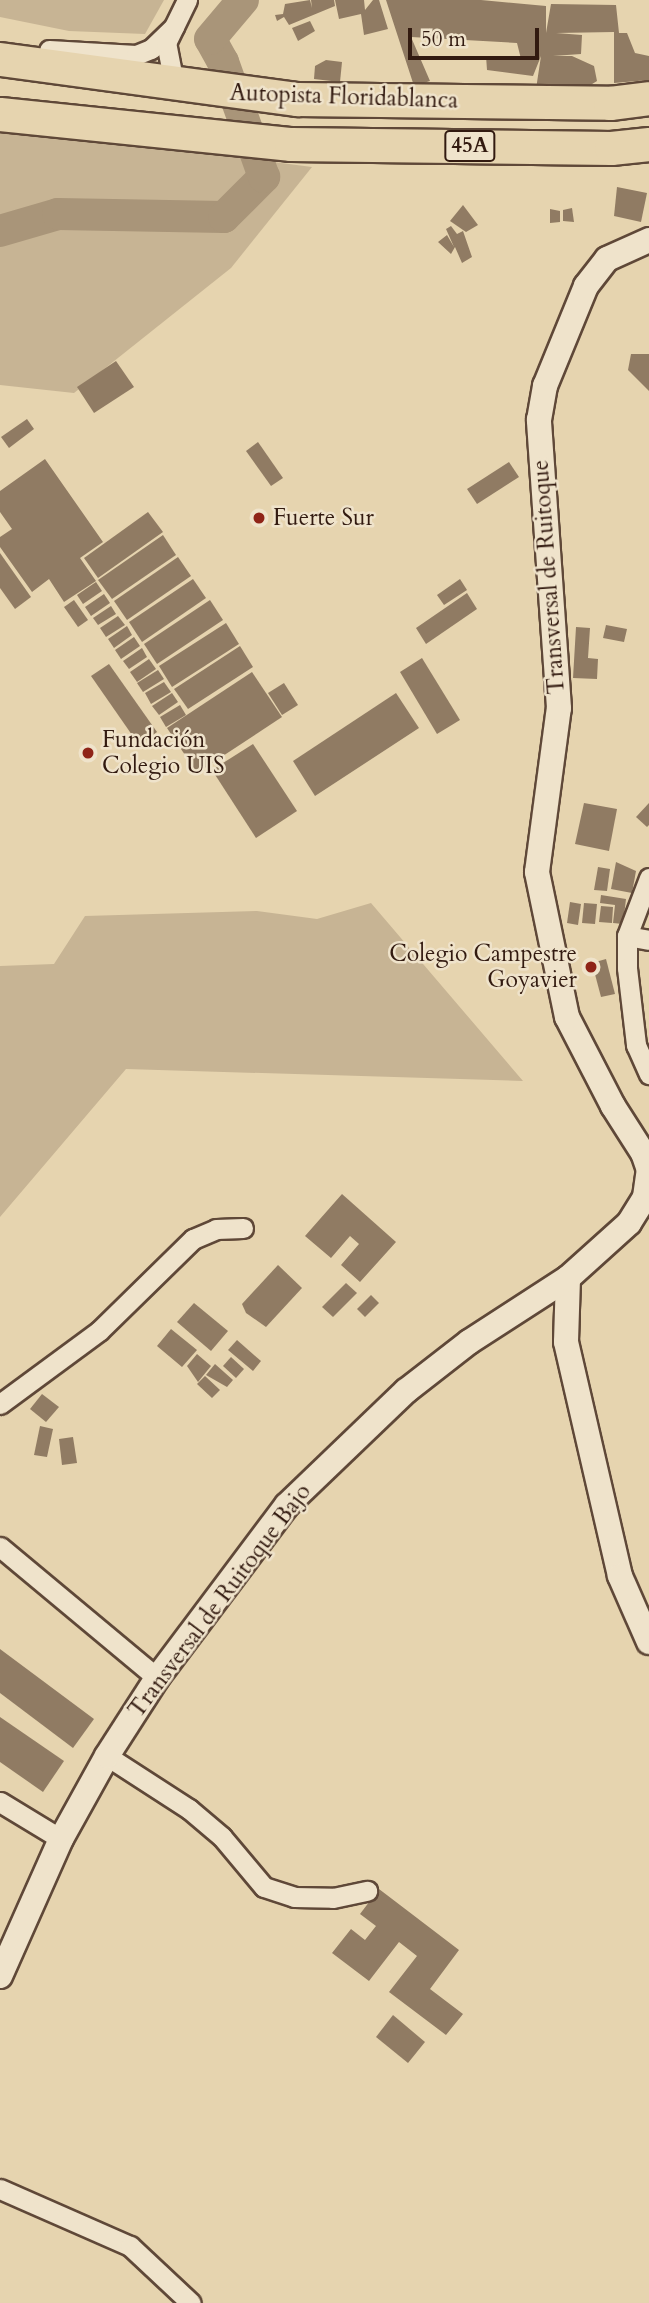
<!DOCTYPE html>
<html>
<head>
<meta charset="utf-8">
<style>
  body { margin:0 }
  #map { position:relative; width:649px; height:2303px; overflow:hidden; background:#e6d4af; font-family:Cardo,serif }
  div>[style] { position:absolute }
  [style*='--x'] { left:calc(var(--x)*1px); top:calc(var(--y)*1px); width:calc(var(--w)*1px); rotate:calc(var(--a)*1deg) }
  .green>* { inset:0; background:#c7b494 }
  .river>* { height:32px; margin:-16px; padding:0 16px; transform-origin:16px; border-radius:16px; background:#a99579 }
  .building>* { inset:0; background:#907b63 }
  .roads { filter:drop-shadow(2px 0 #5f4838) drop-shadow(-2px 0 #5f4838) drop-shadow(0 2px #5f4838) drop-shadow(0 -2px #5f4838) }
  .minor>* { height:19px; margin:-9.5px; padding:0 9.5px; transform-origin:9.5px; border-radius:9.5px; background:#efe3cb }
  .tertiary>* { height:24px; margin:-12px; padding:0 12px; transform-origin:12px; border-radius:12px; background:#efe3cb }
  .trunk>* { height:33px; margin:-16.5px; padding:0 16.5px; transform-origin:16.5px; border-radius:16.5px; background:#e6d4af }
  .dots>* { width:19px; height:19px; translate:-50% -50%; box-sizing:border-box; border:4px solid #efe3cb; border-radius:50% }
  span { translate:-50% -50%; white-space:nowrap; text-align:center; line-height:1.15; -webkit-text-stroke:5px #efe3cb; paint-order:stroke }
  .shield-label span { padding:2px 5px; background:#efe3cb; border:2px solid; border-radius:5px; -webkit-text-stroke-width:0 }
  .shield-label { font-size:21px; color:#321a10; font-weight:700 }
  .street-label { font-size:23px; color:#321a10 }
  .poi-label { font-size:23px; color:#321a10 }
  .left { translate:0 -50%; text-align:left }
  .right { translate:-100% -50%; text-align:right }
  .scale { position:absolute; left:408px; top:28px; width:131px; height:32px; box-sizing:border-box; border:4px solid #321a10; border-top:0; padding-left:9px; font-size:21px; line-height:24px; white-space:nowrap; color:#321a10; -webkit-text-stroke:5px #efe3cb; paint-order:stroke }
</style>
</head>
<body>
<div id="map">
  <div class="green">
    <div style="clip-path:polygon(0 0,164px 0,145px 34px,69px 31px,0 17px)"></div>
    <div style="clip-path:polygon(0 129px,16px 129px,312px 167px,231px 268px,74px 393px,0 385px)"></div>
    <div style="clip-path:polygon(371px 903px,523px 1081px,126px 1069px,0 1217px,0 966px,54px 964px,85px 916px,257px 911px,317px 919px)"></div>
  </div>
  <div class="river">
    <div style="--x:0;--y:231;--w:60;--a:-16.3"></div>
    <div style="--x:58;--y:214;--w:166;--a:1"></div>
    <div style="--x:224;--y:217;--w:57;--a:-45"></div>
    <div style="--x:264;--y:177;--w:122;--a:-109.6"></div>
    <div style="--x:223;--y:62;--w:26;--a:-119"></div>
    <div style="--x:210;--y:39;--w:51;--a:-49.8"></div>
  </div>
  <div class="building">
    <div style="clip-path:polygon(310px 0,312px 8px,311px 0,334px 0,335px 6px,289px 25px,284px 17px,277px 21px,275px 15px,283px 14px,285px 4px)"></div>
    <div style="clip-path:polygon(335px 0,364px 0,365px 10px,373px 0,379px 0,388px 29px,364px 35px,361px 14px,339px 19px)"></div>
    <div style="clip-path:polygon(386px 0,481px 0,546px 6px,546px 33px,551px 4px,616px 5px,619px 33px,627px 33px,635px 53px,649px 56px,649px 80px,614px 83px,614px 32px,556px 33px,582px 35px,581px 54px,553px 56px,572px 56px,594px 66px,597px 81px,576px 94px,536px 89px,541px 56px,533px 76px,487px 70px,486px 56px,521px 59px,517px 43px,411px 37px,430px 81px,414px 86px)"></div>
    <div style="clip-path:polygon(310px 21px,315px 31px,298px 41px,292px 28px)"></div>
    <div style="clip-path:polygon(326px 60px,342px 62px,340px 82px,314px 79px,315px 66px)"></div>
    <div style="clip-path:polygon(617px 187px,647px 193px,641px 222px,614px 216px)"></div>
    <div style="clip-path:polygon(463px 205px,478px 225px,466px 232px,450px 221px)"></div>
    <div style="clip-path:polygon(572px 208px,574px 222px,563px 221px,563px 210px)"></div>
    <div style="clip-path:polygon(550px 209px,560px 211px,560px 222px,550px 223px)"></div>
    <div style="clip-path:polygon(451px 226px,457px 234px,463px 231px,472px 257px,462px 263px,455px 247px,451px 254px,438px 242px,447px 235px,454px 247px,446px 229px)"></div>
    <div style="clip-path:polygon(631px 354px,649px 354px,649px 391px,628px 370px)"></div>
    <div style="clip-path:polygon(116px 361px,134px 387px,94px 413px,77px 387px)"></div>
    <div style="clip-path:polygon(27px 419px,34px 429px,9px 448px,1px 437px)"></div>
    <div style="clip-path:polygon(258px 442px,283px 478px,271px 486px,246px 451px)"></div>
    <div style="clip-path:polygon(45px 459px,103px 542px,80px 558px,96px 581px,64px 602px,49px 579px,32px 592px,0 547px,0 537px,12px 529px,0 512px,0 491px)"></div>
    <div style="clip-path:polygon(509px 462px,519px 477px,477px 504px,467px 489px)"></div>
    <div style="clip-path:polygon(148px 512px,163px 532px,98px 578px,84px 558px)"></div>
    <div style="clip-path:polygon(163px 535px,176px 555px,112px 599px,98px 580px)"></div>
    <div style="clip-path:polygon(0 553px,31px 597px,15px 609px,0 588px)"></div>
    <div style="clip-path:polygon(178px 557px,191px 576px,127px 620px,114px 601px)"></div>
    <div style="clip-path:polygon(193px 579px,206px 598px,142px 642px,129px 622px)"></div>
    <div style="clip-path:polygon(460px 579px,467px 590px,444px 605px,437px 595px)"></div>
    <div style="clip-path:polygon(96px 582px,102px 591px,83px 604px,77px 595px)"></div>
    <div style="clip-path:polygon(467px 593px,477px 609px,426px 644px,416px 628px)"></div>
    <div style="clip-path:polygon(104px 594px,110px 603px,91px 616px,85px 607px)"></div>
    <div style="clip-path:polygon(74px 600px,88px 620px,78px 627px,64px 607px)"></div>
    <div style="clip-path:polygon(210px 600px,223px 620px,157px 664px,144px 644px)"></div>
    <div style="clip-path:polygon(111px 606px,116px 614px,98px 625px,93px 618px)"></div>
    <div style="clip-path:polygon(118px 616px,125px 625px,106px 637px,100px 628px)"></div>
    <div style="clip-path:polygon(226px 623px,239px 644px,172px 687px,159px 666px)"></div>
    <div style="clip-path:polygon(606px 625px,627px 629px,624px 642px,603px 638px)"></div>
    <div style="clip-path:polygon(127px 626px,132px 635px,114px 648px,108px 639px)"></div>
    <div style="clip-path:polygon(576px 627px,590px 628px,588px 658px,598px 659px,597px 679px,573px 678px)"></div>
    <div style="clip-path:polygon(134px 637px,140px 646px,121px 659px,115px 650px)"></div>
    <div style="clip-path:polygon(240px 646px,253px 667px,188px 709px,174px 689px)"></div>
    <div style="clip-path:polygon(142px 648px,147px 657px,129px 669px,123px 661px)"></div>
    <div style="clip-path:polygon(422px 658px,460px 720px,437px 734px,400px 672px)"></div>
    <div style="clip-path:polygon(149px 659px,156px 669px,137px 682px,130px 672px)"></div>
    <div style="clip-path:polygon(109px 664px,157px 732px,139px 745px,91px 676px)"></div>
    <div style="clip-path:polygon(158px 670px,164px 679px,143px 692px,137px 683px)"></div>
    <div style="clip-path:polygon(252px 672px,282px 717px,197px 773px,167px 728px)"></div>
    <div style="clip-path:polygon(164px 682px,171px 692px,151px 704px,145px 693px)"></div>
    <div style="clip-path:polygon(284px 683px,298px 705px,282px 715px,268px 693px)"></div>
    <div style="clip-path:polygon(172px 693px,178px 702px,159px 715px,152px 706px)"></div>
    <div style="clip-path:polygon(396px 693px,419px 728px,315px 796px,293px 761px)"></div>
    <div style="clip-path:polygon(180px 705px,186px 715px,166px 727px,160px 717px)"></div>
    <div style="clip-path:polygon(253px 744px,297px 811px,256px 838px,212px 770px)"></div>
    <div style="clip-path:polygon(584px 803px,617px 809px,609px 851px,575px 844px)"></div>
    <div style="clip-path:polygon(649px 803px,649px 825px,647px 827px,636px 817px)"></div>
    <div style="clip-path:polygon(616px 862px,636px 871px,632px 893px,611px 889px)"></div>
    <div style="clip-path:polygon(598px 867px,610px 869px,607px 891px,594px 890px)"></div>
    <div style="clip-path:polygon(601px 895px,626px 899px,623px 924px,613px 923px,615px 905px,600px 903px)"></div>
    <div style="clip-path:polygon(570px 902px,581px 904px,578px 925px,567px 923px)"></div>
    <div style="clip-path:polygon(584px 903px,597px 904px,595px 924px,582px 923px)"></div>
    <div style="clip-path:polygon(601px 906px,613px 907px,612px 923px,599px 922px)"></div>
    <div style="clip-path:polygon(606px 959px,615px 994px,601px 997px,592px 963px)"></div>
    <div style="clip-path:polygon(342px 1194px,396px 1242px,360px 1282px,341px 1265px,359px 1244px,350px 1236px,331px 1258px,305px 1236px)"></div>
    <div style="clip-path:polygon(278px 1265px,302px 1288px,266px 1327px,246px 1313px,242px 1304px)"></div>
    <div style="clip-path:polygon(346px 1283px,357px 1293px,333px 1317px,322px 1307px)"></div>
    <div style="clip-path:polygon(371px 1295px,379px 1303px,365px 1317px,357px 1309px)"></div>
    <div style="clip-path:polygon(194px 1303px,228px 1331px,211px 1351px,177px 1322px)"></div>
    <div style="clip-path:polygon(171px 1329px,197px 1350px,182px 1367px,157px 1346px)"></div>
    <div style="clip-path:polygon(237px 1340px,261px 1361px,253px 1371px,228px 1350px)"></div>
    <div style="clip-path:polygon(197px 1354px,211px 1366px,198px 1382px,187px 1366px)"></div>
    <div style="clip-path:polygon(231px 1357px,244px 1369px,236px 1378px,223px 1366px)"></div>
    <div style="clip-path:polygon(215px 1364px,233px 1380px,227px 1387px,206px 1375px)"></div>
    <div style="clip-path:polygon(205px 1376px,220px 1390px,212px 1398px,197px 1384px)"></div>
    <div style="clip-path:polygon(42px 1394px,59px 1407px,46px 1422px,30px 1409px)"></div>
    <div style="clip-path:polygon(40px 1426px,53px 1429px,47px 1457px,34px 1455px)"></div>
    <div style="clip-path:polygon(73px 1437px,77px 1463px,62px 1465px,59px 1439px)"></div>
    <div style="clip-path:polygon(0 1649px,94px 1719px,73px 1748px,0 1693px)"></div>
    <div style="clip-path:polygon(0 1717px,64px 1761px,43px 1792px,0 1762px)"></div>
    <div style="clip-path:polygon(379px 1889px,459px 1950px,430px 1989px,463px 2014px,446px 2035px,389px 1992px,417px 1956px,399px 1942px,369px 1981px,332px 1953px,351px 1929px,365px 1940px,376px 1926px,360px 1914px)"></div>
    <div style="clip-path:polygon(393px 2015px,425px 2042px,408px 2063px,376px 2037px)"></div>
  </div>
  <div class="roads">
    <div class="minor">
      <div style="--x:49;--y:50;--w:87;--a:3.3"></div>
      <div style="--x:136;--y:55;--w:16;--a:-22"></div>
      <div style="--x:151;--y:49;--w:32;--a:-44"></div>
      <div style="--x:185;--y:85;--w:18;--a:-137"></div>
      <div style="--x:172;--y:73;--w:31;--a:-101"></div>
      <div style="--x:166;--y:43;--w:48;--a:-64"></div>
      <div style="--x:649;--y:878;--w:62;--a:110.8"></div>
      <div style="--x:627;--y:936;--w:32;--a:90"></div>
      <div style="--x:627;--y:968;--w:78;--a:83.3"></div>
      <div style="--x:636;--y:1045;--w:32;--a:66"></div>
      <div style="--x:627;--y:936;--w:22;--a:10"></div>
      <div style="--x:0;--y:1404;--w:123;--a:-36.4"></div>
      <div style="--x:99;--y:1331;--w:132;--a:-44.4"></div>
      <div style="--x:193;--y:1239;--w:25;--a:-23"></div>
      <div style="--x:216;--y:1229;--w:27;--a:-2"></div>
      <div style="--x:0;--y:1547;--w:204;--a:39.8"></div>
      <div style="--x:107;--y:1756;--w:98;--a:32.9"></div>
      <div style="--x:189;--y:1809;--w:43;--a:40.3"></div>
      <div style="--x:222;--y:1837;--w:65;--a:50"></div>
      <div style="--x:264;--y:1887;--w:32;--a:18"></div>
      <div style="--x:294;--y:1897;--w:39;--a:1"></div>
      <div style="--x:333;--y:1898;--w:35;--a:-12"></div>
      <div style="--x:0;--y:1802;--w:71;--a:31.2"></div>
      <div style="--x:0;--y:2189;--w:142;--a:23.7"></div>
      <div style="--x:130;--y:2246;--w:83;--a:43.1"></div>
    </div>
    <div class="tertiary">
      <div style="--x:568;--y:1278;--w:64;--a:91.8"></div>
      <div style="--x:566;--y:1342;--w:240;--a:77"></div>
      <div style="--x:620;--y:1576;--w:72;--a:66.3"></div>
      <div style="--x:0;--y:1976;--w:150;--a:-66"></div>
      <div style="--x:61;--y:1839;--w:95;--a:-61"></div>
      <div style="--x:107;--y:1756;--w:93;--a:-57.3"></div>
      <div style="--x:157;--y:1678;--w:216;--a:-53.1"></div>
      <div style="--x:287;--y:1505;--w:165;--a:-43.8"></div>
      <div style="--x:406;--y:1391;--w:80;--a:-37.9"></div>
      <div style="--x:469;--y:1342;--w:118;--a:-32.9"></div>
      <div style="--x:568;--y:1278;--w:82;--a:-42"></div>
      <div style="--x:629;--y:1223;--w:31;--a:-58"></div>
      <div style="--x:645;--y:1197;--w:27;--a:-82"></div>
      <div style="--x:649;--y:1170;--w:18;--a:-109"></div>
      <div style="--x:643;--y:1153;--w:56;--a:-122.6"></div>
      <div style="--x:613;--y:1106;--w:100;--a:-117.3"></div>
      <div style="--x:567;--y:1017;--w:148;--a:-101.7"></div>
      <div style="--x:537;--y:872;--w:165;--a:-82.4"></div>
      <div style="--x:559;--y:708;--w:289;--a:-94"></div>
      <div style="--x:539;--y:420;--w:35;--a:-80"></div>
      <div style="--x:545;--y:386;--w:108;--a:-67.7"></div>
      <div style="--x:586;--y:286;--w:34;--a:-52"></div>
      <div style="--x:607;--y:259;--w:46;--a:-24.3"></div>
    </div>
    <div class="trunk">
      <div style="--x:0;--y:59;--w:300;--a:7.7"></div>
      <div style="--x:297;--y:99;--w:313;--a:0.7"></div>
      <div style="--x:610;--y:103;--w:39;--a:-7"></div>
      <div style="--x:0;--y:114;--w:293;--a:5.9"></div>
      <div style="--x:291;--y:144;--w:320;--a:0.7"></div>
      <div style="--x:611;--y:148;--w:38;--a:-6"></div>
    </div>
  </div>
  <div class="dots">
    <div style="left:259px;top:518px;background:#8f2418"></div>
    <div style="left:88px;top:753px;background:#8f2418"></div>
    <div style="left:591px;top:967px;background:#8f2418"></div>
  </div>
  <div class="shield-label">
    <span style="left:470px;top:146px">45A</span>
  </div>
  <div class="street-label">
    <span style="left:344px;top:97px;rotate:2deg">Autopista Floridablanca</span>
    <span style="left:549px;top:577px;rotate:-94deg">Transversal de Ruitoque</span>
    <span style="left:220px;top:1601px;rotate:-53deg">Transversal de Ruitoque Bajo</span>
  </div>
  <div class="poi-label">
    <span class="left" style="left:273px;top:518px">Fuerte Sur</span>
    <span class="left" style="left:102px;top:753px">Fundación<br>Colegio UIS</span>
    <span class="right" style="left:577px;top:967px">Colegio Campestre<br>Goyavier</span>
  </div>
  <div class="scale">50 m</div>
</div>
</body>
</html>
